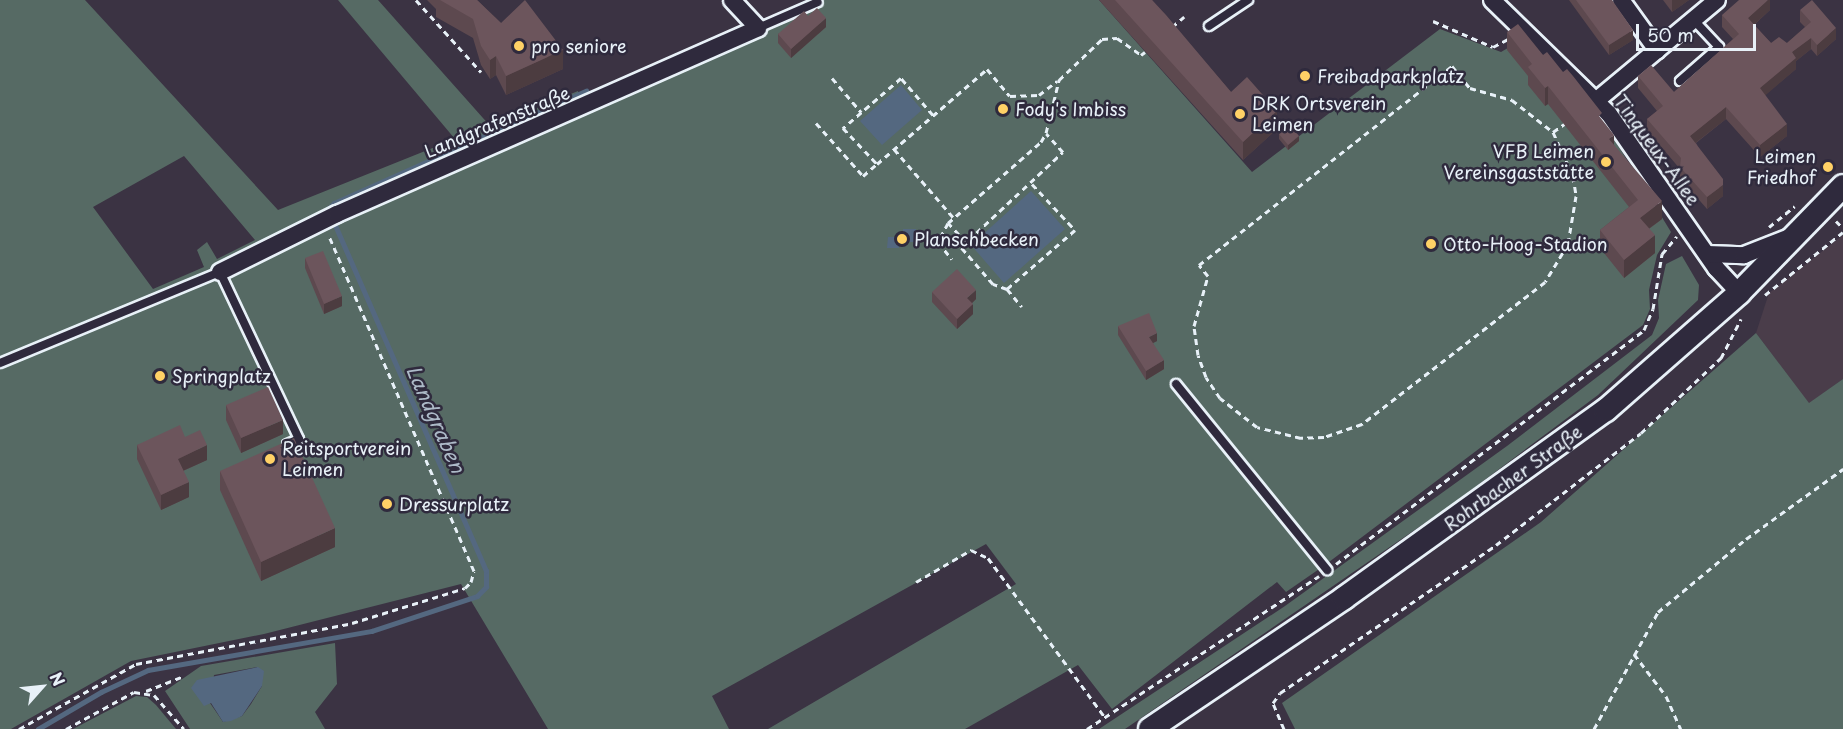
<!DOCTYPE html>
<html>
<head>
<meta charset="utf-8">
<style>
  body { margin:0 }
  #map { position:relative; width:1843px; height:729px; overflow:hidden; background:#3b3343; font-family:"Playpen Sans",sans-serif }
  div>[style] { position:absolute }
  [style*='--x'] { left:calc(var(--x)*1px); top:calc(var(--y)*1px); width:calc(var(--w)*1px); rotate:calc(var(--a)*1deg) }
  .built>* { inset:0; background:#4a3d4a }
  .green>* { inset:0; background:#566a64 }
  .water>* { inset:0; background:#546880 }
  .stream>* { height:4.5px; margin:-2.25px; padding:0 2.25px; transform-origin:2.25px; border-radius:2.25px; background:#546880 }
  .path>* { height:3px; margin-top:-1.5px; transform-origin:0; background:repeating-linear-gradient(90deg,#e8f1f8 0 6px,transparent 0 10.5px) }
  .roads { filter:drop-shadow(2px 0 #e8f1f8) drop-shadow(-2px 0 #e8f1f8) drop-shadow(0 2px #e8f1f8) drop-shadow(0 -2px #e8f1f8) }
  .lane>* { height:8px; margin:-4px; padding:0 4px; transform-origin:4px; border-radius:4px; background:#2f2a3d }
  .street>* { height:16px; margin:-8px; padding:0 8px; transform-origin:8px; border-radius:8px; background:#2f2a3d }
  .secondary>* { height:22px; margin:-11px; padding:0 11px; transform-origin:11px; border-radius:11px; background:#2f2a3d }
  .wall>* { inset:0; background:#5d494f }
  .shaded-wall>* { inset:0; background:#4c3c40 }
  .building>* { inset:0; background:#6c555c }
  .dots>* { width:16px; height:16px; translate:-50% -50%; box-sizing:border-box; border:3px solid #2f2a3d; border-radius:50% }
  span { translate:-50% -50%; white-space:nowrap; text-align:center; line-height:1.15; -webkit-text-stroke:5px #2f2a3d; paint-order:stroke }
  .poi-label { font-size:18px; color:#e8f1f8 }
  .left { translate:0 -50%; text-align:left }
  .right { translate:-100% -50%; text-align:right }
  .street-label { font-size:18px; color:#e8f1f8 }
  .water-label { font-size:20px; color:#adbac8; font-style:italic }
  .north { position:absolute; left:12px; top:657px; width:60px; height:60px; -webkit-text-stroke:4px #2f2a3d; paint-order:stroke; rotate:63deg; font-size:16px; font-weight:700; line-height:24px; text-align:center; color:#e8f1f8 }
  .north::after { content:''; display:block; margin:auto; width:21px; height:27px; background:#e8f1f8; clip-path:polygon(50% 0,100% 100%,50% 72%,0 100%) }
  .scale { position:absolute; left:1636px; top:24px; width:120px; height:27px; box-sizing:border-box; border:3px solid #e8f1f8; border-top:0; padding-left:8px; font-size:18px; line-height:21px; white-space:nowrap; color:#e8f1f8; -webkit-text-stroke:4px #2f2a3d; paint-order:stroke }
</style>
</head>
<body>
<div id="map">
  <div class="built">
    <div style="clip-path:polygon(1843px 235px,1843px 379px,1809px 404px,1756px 333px,1769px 293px)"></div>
  </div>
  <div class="green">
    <div style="clip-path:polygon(evenodd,0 0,85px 0,278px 210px,455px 139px,338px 0,378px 0,491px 127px,578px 91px,585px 113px,819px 7px,817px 0,1099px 0,1252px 172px,1440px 29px,1501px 52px,1518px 42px,1598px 113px,1671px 232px,1657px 255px,1649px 290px,1650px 309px,1643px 325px,1325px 565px,1286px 592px,1277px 582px,1112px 709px,1078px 665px,965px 729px,768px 729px,1016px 584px,986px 544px,712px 696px,729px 729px,548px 729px,461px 584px,264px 634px,131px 661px,11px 729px,0 729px,0 0,184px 156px,255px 240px,217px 259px,207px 242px,197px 250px,204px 267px,153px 289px,93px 207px,184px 156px)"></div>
    <div style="clip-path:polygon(1682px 256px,1699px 285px,1698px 300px,1598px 395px,1451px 505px,1125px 729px,1099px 729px,1285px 606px,1507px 446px,1652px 335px,1659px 318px,1658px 300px,1666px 264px)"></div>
    <div style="clip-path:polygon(1756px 333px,1809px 403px,1843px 379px,1843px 729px,1295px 729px,1282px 703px,1541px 522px)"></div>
    <div style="clip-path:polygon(evenodd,335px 643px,337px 684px,315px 712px,325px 729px,190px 729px,165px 691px,201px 666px,335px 643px,257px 667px,262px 686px,251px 704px,242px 716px,223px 722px,210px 703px,214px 675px,257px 667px)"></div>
    <div style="clip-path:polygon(136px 696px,147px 697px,156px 705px,176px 729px,73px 729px)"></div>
  </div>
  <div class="water">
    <div style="clip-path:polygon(901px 85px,922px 110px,882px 145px,860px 121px)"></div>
    <div style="clip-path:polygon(1031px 191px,1065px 229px,1004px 283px,971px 245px)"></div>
    <div style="clip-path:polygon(903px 229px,916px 229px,916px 242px,899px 242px,899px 248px,887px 248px,888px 237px,903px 237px)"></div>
    <div style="clip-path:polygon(258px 667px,264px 671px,262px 686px,242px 716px,231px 721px,223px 722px,211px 703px,204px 706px,191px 688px,197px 680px)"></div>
  </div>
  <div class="stream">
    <div style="--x:38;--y:729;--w:73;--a:-30.4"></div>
    <div style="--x:101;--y:692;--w:52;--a:-25.1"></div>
    <div style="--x:148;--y:670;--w:227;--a:-9.9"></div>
    <div style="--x:372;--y:631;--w:111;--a:-18.4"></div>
    <div style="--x:477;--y:596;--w:13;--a:-45"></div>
    <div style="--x:486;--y:587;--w:16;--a:-90"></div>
    <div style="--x:486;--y:571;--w:395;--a:-113.6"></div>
    <div style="--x:328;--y:209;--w:8;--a:-45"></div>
    <div style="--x:334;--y:203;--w:276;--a:-24"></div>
  </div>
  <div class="path">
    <div style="--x:416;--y:0;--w:97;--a:47.9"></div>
    <div style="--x:1433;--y:21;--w:65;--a:23.4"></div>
    <div style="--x:1493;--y:47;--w:19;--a:-28"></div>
    <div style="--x:1172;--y:27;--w:16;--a:-40"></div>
    <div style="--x:1452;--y:66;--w:28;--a:51"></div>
    <div style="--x:1470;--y:88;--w:44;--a:15.9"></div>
    <div style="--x:1512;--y:100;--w:52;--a:38"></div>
    <div style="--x:1553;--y:132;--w:48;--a:65.6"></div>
    <div style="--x:1573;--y:176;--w:20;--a:81"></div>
    <div style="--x:1576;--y:196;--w:49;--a:99.5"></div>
    <div style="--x:1568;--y:244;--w:44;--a:121.2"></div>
    <div style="--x:1545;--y:282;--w:232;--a:142.2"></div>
    <div style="--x:1362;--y:424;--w:40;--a:161.1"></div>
    <div style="--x:1324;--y:437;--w:23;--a:178"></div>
    <div style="--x:1301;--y:438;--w:45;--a:-166"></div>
    <div style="--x:1257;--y:427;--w:47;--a:-141.9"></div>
    <div style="--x:1220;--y:398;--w:25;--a:-124"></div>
    <div style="--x:1206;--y:377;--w:23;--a:-110"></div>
    <div style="--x:1198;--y:355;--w:29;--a:-98"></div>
    <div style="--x:1194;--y:326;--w:52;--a:-74.4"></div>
    <div style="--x:1208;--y:276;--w:14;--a:-129"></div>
    <div style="--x:1199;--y:265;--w:322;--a:-38.2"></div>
    <div style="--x:832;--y:78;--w:45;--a:49.5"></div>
    <div style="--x:933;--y:115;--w:49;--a:-130.9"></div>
    <div style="--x:901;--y:78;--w:77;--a:139.2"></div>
    <div style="--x:843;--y:128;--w:50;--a:46.6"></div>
    <div style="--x:877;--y:164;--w:145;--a:-40.8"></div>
    <div style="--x:987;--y:69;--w:35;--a:50"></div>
    <div style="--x:1010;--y:96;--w:29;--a:-2"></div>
    <div style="--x:1039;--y:95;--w:23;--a:-38"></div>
    <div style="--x:816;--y:123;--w:71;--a:48.4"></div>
    <div style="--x:863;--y:176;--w:18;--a:-41"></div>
    <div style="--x:1553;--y:132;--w:16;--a:-35"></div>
    <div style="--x:894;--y:149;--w:90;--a:49.1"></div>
    <div style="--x:1032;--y:184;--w:63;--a:46.9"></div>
    <div style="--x:1075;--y:230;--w:90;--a:139.1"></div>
    <div style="--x:1007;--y:289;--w:15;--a:-160"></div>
    <div style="--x:993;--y:284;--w:49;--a:-130.9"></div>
    <div style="--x:961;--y:247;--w:139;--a:-43"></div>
    <div style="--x:1063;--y:152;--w:25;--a:-132"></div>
    <div style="--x:1046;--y:133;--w:55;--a:-76.2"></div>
    <div style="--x:1059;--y:80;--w:59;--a:-43.6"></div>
    <div style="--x:1102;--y:39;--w:15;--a:-4"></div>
    <div style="--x:1117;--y:38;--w:29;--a:35"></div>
    <div style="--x:1141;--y:55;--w:5;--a:-37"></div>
    <div style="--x:1836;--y:221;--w:10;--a:45"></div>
    <div style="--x:948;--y:223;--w:21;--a:118"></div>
    <div style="--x:938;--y:242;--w:22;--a:51"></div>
    <div style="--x:1769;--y:227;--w:33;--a:-39"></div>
    <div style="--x:966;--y:242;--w:26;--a:-133"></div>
    <div style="--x:948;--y:223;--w:123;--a:-41.1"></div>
    <div style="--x:1041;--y:142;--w:10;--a:-61"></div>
    <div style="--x:1007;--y:289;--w:23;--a:50"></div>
    <div style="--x:1765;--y:295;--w:100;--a:-38.9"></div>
    <div style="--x:1336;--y:564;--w:387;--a:-37.2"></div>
    <div style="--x:1644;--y:330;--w:23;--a:-67"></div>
    <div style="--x:1653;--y:309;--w:56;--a:-80.7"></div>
    <div style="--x:1662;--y:254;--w:23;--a:-50"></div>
    <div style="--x:916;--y:582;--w:64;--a:-30.2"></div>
    <div style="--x:971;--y:550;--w:19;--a:25"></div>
    <div style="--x:988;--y:558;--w:197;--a:53.7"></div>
    <div style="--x:1634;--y:654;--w:53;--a:52.7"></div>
    <div style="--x:1666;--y:696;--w:36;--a:66"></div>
    <div style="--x:146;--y:691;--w:41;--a:-21.5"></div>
    <div style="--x:19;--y:729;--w:134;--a:-29.1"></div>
    <div style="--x:136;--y:664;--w:220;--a:-10.7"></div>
    <div style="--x:352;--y:623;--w:118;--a:-17.2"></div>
    <div style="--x:465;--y:588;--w:8;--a:-45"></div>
    <div style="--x:471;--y:582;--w:11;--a:-75"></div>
    <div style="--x:474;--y:571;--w:365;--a:-113.4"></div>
    <div style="--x:66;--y:729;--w:77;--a:-28.6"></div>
    <div style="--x:134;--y:692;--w:20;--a:9"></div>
    <div style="--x:154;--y:695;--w:45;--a:48.6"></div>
    <div style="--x:1087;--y:729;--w:278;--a:-33.4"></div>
    <div style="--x:1284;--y:729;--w:28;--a:-113"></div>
    <div style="--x:1273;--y:703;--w:12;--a:-55"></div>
    <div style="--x:1280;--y:693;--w:262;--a:-34.4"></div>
    <div style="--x:1496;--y:545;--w:183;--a:-37.7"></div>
    <div style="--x:1641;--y:433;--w:110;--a:-43.2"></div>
    <div style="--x:1721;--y:358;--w:44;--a:-62.9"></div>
    <div style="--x:1594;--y:729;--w:133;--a:-61.3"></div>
    <div style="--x:1658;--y:612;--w:114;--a:-39.7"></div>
    <div style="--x:1746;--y:539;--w:120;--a:-35.8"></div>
  </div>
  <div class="roads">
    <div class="lane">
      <div style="--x:1209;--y:26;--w:47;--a:-33.7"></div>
      <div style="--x:758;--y:28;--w:65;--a:-23.4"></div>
      <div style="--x:1680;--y:81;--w:52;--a:-41.1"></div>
      <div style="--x:1719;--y:47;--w:37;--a:-133"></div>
      <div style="--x:0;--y:363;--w:238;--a:-22.5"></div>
      <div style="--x:220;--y:272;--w:185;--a:64.7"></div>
      <div style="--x:299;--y:439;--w:13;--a:157"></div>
      <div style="--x:1176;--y:384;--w:240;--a:50.9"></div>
    </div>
    <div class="street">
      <div style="--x:1492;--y:0;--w:163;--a:44.3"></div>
      <div style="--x:1609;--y:114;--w:188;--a:55.2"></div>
      <div style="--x:1716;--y:268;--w:34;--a:47"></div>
      <div style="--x:1621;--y:0;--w:62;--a:54.2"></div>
      <div style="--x:1597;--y:100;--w:156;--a:-39.8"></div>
      <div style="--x:1707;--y:254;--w:37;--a:2"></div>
      <div style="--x:1744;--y:255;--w:49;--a:-21.4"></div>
      <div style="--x:220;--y:272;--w:131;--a:-26.4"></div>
      <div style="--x:337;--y:214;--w:460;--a:-23.8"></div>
      <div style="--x:758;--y:28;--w:38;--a:-133"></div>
    </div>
    <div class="secondary">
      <div style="--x:1150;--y:729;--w:234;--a:-34"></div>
      <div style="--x:1344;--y:598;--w:322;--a:-35.7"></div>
      <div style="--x:1606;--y:410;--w:177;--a:-41.3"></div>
      <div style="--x:1739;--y:293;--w:149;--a:-45.8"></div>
    </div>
  </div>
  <div class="wall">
    <div style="clip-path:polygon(427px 0,477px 0,501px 23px,563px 69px,506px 95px,496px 75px,490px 79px,481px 65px,473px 38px,436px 17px,436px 9px)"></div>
    <div style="clip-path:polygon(1099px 0,1152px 0,1231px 92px,1277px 129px,1243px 160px)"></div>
    <div style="clip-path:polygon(1569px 0,1612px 0,1633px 40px,1609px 55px)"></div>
    <div style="clip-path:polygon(1663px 0,1689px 0,1672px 12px)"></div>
    <div style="clip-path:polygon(1770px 0,1770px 10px,1754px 25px,1771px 43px,1787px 43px,1805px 27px,1800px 22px,1800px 10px,1836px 39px,1817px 56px,1811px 49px,1796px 61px,1796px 69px,1765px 95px,1787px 136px,1760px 157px,1726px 119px,1696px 143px,1723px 196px,1707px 209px,1680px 178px,1680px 169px,1647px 130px,1647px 119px,1657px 111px,1638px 88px,1638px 76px,1674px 92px,1733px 39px,1722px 27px,1722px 15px)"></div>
    <div style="clip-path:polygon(808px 16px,826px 27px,791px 58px,778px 43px,778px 34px)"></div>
    <div style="clip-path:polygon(1507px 32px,1543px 55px,1602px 121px,1614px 145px,1662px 219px,1649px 229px,1655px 253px,1624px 278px,1600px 248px,1600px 230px,1629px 207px,1548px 104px,1545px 106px,1528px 85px,1528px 76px,1507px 50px)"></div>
    <div style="clip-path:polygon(1279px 134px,1299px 141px,1288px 150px,1279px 139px)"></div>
    <div style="clip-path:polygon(305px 258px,342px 306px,324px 314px,305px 268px)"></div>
    <div style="clip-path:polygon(932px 292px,976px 299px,972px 303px,973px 314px,957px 329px,932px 302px)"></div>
    <div style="clip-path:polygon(1118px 326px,1157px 341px,1153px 343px,1164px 369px,1146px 380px,1118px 335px)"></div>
    <div style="clip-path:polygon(226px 405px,283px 434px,241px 453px,226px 420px)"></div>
    <div style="clip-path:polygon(185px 437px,207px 460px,183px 471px,189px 497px,161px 510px,137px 459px,137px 445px)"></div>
    <div style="clip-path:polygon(220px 471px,335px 547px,261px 581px,220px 490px)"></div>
  </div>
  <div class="shaded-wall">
    <div style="clip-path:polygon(1672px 0,1689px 0,1672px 12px)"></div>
    <div style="clip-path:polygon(1768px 0,1770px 0,1770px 10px,1748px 30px,1748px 18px)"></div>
    <div style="clip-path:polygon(826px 18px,826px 27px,791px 58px,791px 49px)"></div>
    <div style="clip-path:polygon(1836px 28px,1836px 39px,1817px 56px,1817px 45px)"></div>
    <div style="clip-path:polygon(1633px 30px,1633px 40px,1609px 55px,1609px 45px)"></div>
    <div style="clip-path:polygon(1811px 38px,1811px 49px,1796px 61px,1796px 69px,1760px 100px,1760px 88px,1792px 52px)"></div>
    <div style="clip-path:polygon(563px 50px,563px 69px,506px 95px,506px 76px)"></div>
    <div style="clip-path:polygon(496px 56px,496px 75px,490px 79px,490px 60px)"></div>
    <div style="clip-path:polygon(1548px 86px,1548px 104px,1545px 106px,1545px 88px)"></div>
    <div style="clip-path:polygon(1726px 107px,1726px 119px,1690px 147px,1690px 136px)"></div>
    <div style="clip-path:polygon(1277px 111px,1277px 129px,1243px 160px,1243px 142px)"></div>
    <div style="clip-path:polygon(1787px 124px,1787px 136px,1760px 157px,1760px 145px)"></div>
    <div style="clip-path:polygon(1614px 135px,1614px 153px,1609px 139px)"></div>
    <div style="clip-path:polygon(1299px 136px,1299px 141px,1288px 150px,1288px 145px)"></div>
    <div style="clip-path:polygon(1723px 185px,1723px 196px,1707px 209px,1707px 197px)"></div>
    <div style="clip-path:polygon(1662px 201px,1662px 219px,1640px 235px,1640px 218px)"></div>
    <div style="clip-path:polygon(1655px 235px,1655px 253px,1624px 278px,1624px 260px)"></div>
    <div style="clip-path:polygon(976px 290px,976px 299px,967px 308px,967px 298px)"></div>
    <div style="clip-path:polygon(342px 296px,342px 306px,324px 314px,324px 304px)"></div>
    <div style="clip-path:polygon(973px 304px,973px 314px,957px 329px,957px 319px)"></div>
    <div style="clip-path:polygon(1157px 333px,1157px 341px,1149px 345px,1149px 337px)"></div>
    <div style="clip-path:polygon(1164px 360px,1164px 369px,1146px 380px,1146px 371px)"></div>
    <div style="clip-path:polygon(283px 420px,283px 434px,241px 453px,241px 438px)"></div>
    <div style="clip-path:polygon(207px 445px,207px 460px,178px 473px,178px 459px)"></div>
    <div style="clip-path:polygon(189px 482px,189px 497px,161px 510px,161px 495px)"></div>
    <div style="clip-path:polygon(335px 528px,335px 547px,261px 581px,261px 562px)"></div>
  </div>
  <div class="building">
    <div style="clip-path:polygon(440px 0,477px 0,501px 23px,525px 0,563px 50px,506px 76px,496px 56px,490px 60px,481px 46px,473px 19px)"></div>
    <div style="clip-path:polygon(1115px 0,1152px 0,1166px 15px,1231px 92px,1247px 77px,1277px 111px,1243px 142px)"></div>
    <div style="clip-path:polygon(1576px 0,1612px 0,1633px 30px,1609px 45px)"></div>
    <div style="clip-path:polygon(1739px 0,1768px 0,1748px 18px,1771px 43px,1779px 37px,1787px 43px,1811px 22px,1800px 10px,1812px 0,1836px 28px,1817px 45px,1811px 38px,1792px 52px,1796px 58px,1760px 88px,1787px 124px,1760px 145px,1726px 107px,1690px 136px,1723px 179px,1723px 185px,1707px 197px,1680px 167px,1681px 158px,1647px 119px,1663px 106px,1638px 76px,1651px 65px,1674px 92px,1739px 34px,1722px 15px)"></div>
    <div style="clip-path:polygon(817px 8px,826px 18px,791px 49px,778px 34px,804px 11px,808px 16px)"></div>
    <div style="clip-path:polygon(1518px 24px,1543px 55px,1547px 52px,1563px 72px,1567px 69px,1573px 76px,1602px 113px,1599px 116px,1614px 135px,1609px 139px,1662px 201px,1640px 218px,1655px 235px,1624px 260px,1600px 230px,1638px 200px,1548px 86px,1545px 88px,1528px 67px,1532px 64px,1507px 32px)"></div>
    <div style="clip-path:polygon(1290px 125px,1299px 136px,1288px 145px,1279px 134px)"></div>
    <div style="clip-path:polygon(323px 251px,342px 296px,324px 304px,305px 258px)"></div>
    <div style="clip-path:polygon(957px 269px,976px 290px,967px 298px,973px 304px,957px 319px,932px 292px)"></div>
    <div style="clip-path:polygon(1149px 313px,1157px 333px,1149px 337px,1164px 360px,1146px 371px,1118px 326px)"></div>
    <div style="clip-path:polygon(268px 387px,283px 420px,241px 438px,226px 405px)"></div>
    <div style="clip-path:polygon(180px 425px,185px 437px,200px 430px,207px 445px,178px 459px,189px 482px,161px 495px,137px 445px)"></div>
    <div style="clip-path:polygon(294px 438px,335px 528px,261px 562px,220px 471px)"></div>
  </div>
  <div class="dots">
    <div style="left:519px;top:46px;background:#ffd166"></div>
    <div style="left:1305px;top:76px;background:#ffd166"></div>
    <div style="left:1003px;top:109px;background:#ffd166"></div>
    <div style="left:1240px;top:114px;background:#ffd166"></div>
    <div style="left:1606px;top:162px;background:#ffd166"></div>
    <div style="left:1828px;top:167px;background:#ffd166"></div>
    <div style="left:902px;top:239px;background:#ffd166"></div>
    <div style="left:1431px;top:244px;background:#ffd166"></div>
    <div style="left:160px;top:376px;background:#ffd166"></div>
    <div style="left:270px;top:459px;background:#ffd166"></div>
    <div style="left:387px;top:504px;background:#ffd166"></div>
  </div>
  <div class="poi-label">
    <span class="left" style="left:531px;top:46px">pro seniore</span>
    <span class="left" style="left:1317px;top:76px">Freibadparkplatz</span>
    <span class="left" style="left:1252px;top:114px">DRK Ortsverein<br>Leimen</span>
    <span class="left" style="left:1015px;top:109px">Fody's Imbiss</span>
    <span class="right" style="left:1594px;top:162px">VFB Leimen<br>Vereinsgaststätte</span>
    <span class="right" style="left:1816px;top:167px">Leimen<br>Friedhof</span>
    <span class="left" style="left:914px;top:239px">Planschbecken</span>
    <span class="left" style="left:1443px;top:244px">Otto-Hoog-Stadion</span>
    <span class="left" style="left:172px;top:376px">Springplatz</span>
    <span class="left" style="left:282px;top:459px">Reitsportverein<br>Leimen</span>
    <span class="left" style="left:399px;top:504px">Dressurplatz</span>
  </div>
  <div class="street-label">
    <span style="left:497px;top:122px;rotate:-23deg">Landgrafenstraße</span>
    <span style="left:1657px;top:150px;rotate:54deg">Tinqueux-Allee</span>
    <span style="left:1513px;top:478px;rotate:-36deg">Rohrbacher Straße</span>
  </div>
  <div class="water-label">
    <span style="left:436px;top:419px;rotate:66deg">Landgraben</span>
  </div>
  <div class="north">N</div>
  <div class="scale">50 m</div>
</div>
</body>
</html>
